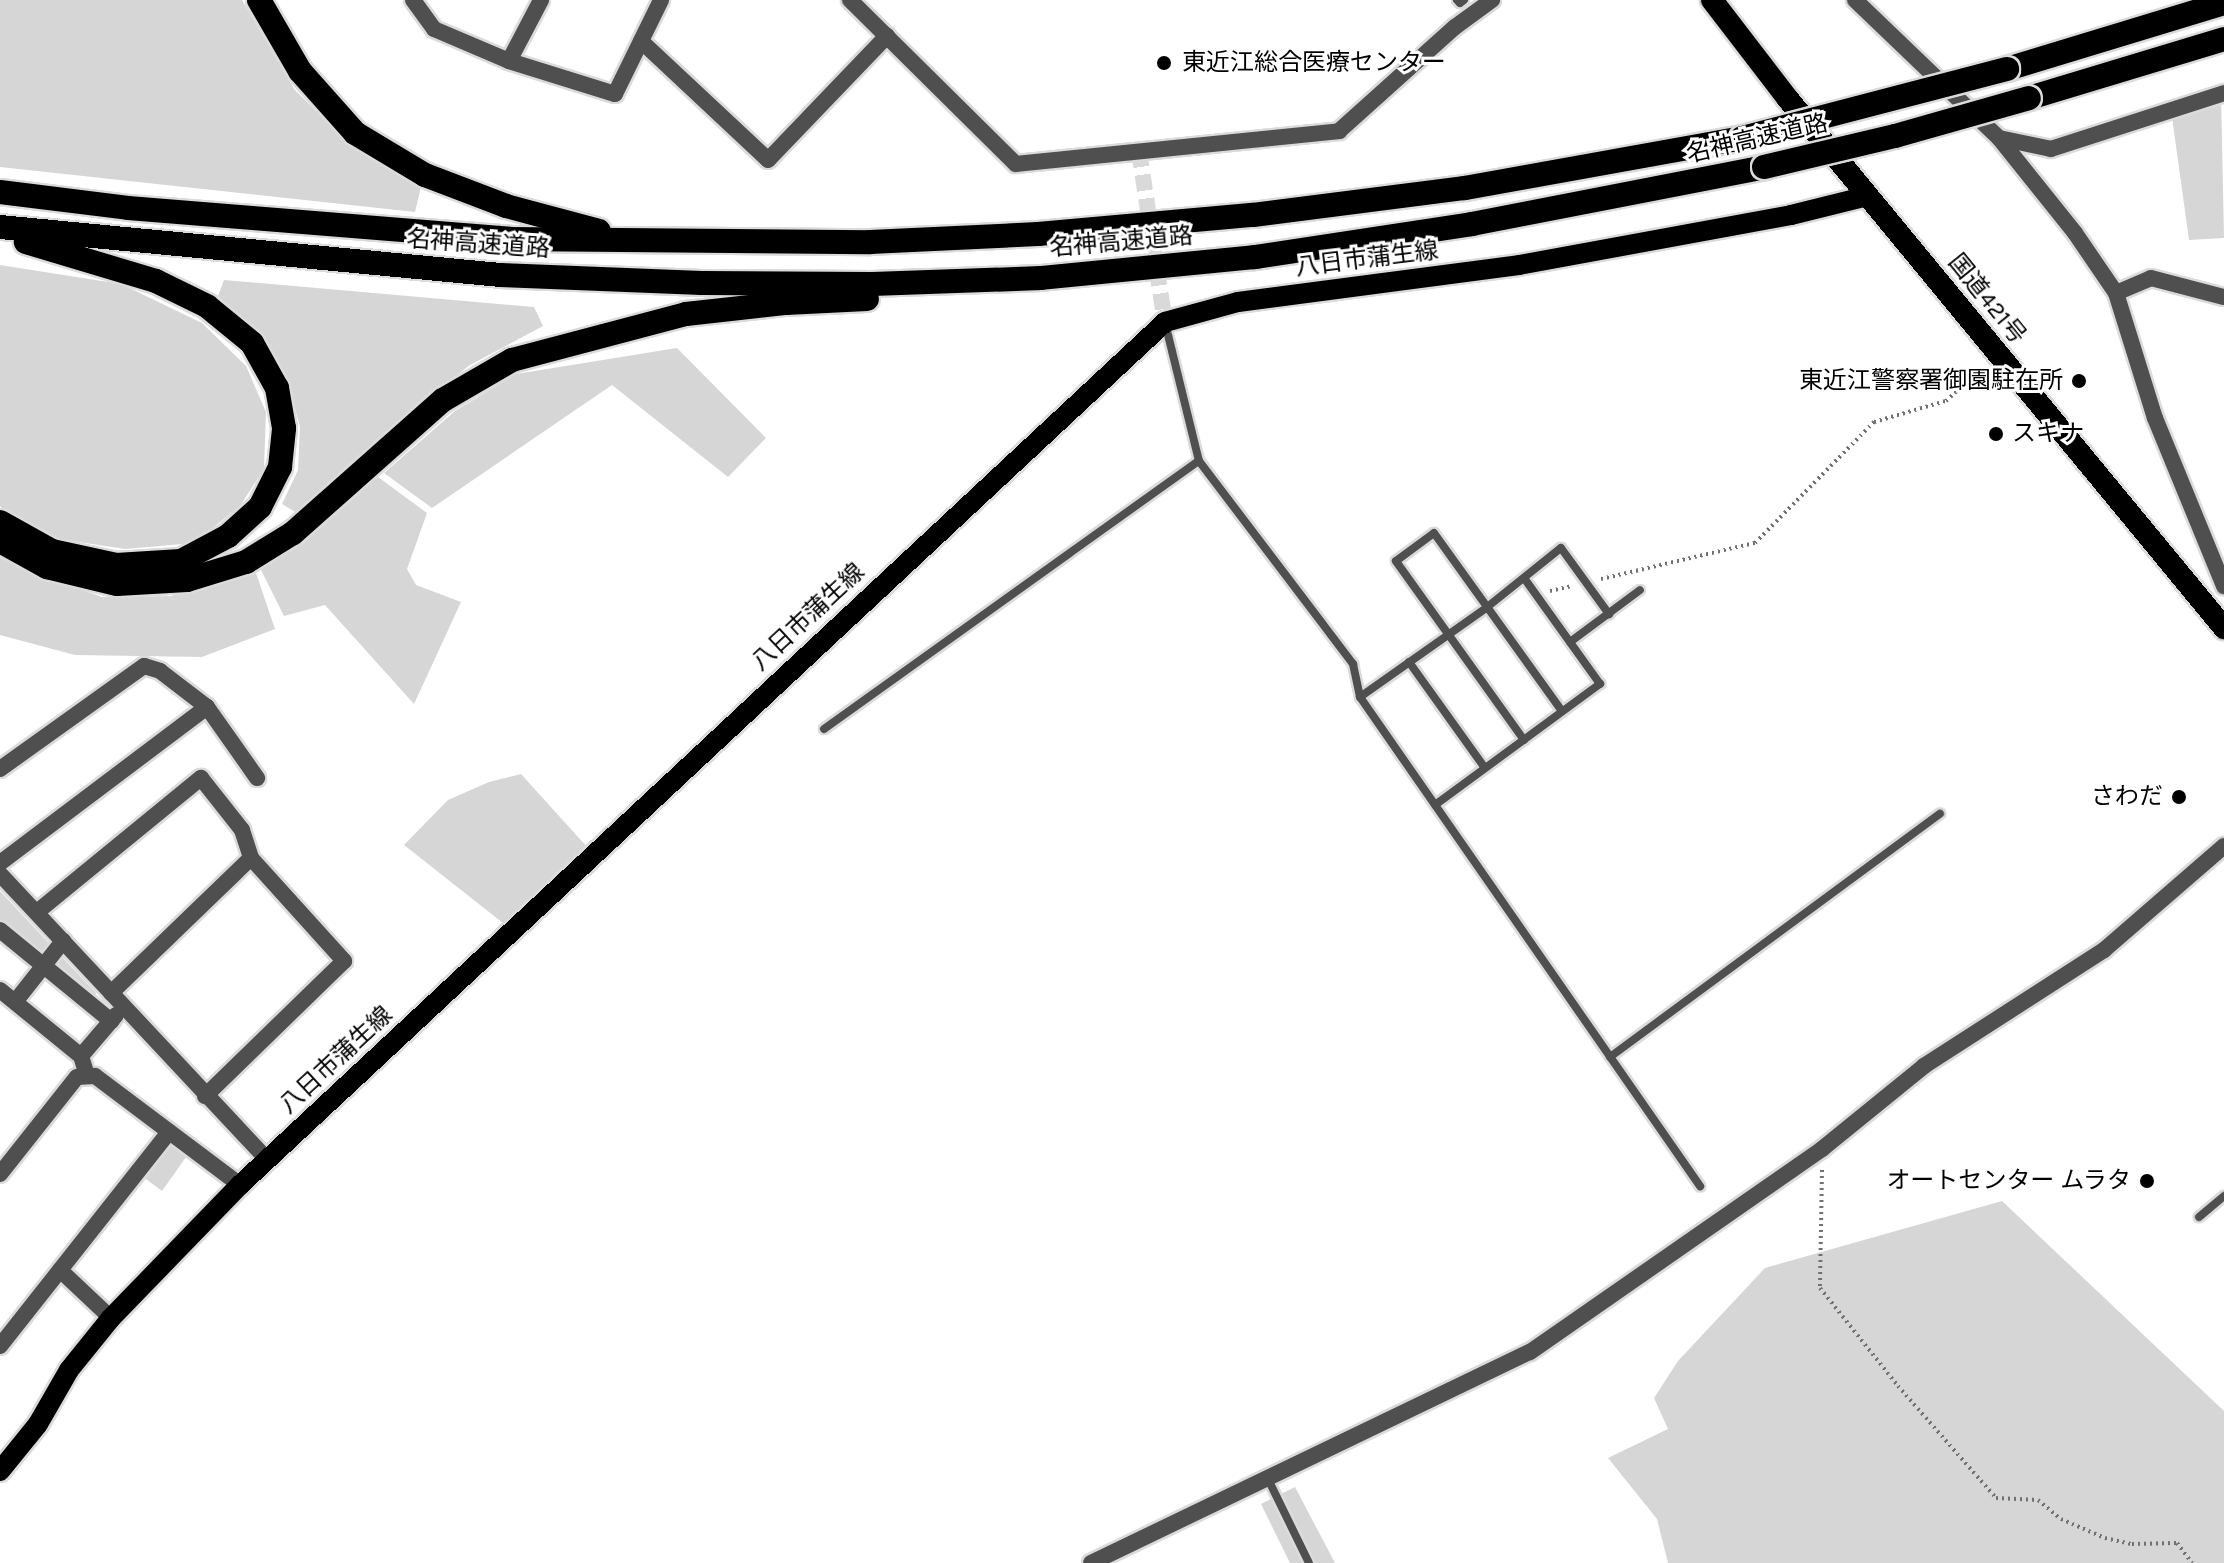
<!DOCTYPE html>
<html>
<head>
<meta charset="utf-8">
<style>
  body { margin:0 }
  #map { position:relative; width:2224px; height:1563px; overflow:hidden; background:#fff; font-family:Karla,"Noto Sans JP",sans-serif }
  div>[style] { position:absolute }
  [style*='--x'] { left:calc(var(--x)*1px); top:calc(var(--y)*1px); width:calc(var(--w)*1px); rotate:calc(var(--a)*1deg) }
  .green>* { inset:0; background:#d6d6d6 }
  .minor-tunnel>* { height:16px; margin-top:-8px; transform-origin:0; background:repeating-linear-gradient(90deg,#d9d9d9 0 16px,transparent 0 24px) }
  .path>* { height:4px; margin-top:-2px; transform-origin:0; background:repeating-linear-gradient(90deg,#717171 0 2px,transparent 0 6px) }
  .roads { filter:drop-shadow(2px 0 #dbdbdb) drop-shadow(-2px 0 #dbdbdb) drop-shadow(0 2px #dbdbdb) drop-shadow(0 -2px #dbdbdb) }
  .service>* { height:8px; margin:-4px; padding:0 4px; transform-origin:4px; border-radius:4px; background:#4f4f4f }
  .minor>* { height:16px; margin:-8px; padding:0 8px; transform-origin:8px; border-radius:8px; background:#4f4f4f }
  .tertiary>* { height:16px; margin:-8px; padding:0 8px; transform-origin:8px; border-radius:8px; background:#4f4f4f }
  .primary>* { height:20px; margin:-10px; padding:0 10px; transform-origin:10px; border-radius:10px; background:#000 }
  .trunk>* { height:22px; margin:-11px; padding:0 11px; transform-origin:11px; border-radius:11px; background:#000 }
  .motorway>* { height:24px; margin:-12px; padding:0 12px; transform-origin:12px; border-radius:12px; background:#000 }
  .bridges { filter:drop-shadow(2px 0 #dbdbdb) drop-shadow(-2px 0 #dbdbdb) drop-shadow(0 2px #dbdbdb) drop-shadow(0 -2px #dbdbdb) }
  .motorway-bridge>* { height:24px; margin:-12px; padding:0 12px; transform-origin:12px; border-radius:12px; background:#000 }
  .dots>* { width:22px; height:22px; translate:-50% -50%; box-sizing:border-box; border:4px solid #fff; border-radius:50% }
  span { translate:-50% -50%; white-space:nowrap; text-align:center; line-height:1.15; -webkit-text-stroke:6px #fff; paint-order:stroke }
  .poi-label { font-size:24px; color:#000 }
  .left { translate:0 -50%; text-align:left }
  .right { translate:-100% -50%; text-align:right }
  .street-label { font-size:24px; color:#000 }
</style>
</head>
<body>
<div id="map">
  <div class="green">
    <div style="clip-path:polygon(0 0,242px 0,294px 89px,352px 147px,421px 187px,415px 212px,0 167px)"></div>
    <div style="clip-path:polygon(2221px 94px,2224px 238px,2189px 240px,2171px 110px)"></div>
    <div style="clip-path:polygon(0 265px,121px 284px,202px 323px,246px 366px,266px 412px,264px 469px,240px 506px,194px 543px,125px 549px,59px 539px,10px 517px,0 506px)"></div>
    <div style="clip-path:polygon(224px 280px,534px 307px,543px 326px,470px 365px,403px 417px,297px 513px,282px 504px,298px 470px,300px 427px,288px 383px,263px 341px,218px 296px)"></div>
    <div style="clip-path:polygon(677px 348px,766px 438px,728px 477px,612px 385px,432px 508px,384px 473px,455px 411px,516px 374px)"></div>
    <div style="clip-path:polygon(378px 477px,427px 513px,407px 569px,416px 585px,461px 602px,414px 704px,325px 605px,284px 616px,260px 568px)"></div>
    <div style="clip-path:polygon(0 554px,27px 570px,102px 597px,171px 596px,255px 570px,275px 629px,202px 657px,75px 655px,0 635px)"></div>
    <div style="clip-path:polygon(521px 774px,588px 848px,508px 927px,404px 845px,448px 800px,489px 782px)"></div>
    <div style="clip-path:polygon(0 891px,96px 993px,95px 1001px,0 922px)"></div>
    <div style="clip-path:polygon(163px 1131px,189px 1153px,162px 1191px,138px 1173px)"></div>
    <div style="clip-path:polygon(2002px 1201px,2224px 1411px,2224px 1563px,1668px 1563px,1657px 1519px,1608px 1458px,1668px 1429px,1654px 1398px,1678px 1361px,1765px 1268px)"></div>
    <div style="clip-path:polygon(1295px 1487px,1335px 1563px,1290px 1563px,1261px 1504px)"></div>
  </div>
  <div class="minor-tunnel">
    <div style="--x:1139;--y:151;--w:173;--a:81.4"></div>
  </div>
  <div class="path">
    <div style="--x:1601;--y:579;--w:158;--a:-13.2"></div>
    <div style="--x:1755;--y:543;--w:170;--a:-45.5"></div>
    <div style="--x:1874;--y:422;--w:75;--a:-16.3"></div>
    <div style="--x:1946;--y:401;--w:52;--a:-42.6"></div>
    <div style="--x:1550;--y:591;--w:23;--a:-13"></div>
    <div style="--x:1822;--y:1170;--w:118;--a:91"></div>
    <div style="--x:1820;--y:1288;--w:125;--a:51.5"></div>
    <div style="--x:1898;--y:1386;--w:149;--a:48.8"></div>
    <div style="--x:1996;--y:1498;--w:42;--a:2.7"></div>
    <div style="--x:2038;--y:1500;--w:30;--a:40"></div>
    <div style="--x:2061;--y:1519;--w:48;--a:23.4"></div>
    <div style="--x:2105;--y:1538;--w:28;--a:13"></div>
    <div style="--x:2132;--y:1544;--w:45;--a:-1.3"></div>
    <div style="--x:2177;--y:1543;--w:25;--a:53"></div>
  </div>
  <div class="roads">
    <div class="service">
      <div style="--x:1457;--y:0;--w:4;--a:45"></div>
      <div style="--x:1460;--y:3;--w:5;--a:-37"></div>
      <div style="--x:1199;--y:461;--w:255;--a:52.8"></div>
      <div style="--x:1353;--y:664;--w:34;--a:78"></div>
      <div style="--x:1360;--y:697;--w:596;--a:55.19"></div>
      <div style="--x:1570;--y:642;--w:87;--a:-36.6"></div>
      <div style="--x:1409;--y:662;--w:130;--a:54.4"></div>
      <div style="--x:1360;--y:697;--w:154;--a:-35.2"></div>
      <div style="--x:1486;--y:608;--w:96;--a:-38.7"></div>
      <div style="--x:1561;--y:548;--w:82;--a:54"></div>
      <div style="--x:824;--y:729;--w:461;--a:-35.6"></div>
      <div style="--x:1199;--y:461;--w:142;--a:-103.8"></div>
      <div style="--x:1524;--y:740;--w:220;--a:-125.6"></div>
      <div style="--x:1396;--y:561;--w:47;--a:-36.4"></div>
      <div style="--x:1434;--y:533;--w:219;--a:54.3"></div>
      <div style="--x:1435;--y:805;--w:205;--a:-36.3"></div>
      <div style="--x:1600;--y:684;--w:130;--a:-125.6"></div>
      <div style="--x:1610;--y:1057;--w:410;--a:-36.4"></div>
      <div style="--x:2199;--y:1217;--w:33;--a:-40"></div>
      <div style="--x:1268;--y:1479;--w:93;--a:64"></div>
    </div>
    <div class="minor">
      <div style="--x:413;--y:0;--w:36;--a:54"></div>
      <div style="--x:434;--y:29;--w:82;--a:23.1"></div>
      <div style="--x:509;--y:61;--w:111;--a:17.3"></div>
      <div style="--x:615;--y:94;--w:105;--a:-63.9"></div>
      <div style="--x:850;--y:0;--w:233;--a:44.7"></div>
      <div style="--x:1016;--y:164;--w:325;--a:-5.8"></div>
      <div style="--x:1339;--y:131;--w:156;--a:-41.9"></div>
      <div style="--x:1455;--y:27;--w:46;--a:-36.1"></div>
      <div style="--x:1855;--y:0;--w:199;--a:43.8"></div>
      <div style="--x:1999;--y:138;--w:122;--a:51.3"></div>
      <div style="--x:2075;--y:233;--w:73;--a:55.7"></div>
      <div style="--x:2116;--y:293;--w:131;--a:72.7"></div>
      <div style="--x:2155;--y:418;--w:182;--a:67.7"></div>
      <div style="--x:641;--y:41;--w:174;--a:43.1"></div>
      <div style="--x:768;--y:160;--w:172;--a:-46.2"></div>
      <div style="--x:509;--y:61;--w:69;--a:-62.3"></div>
      <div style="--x:1999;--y:138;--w:53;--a:11.9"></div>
      <div style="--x:2051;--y:149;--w:182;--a:-17.9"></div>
      <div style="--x:2116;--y:293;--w:38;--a:-23"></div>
      <div style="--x:2151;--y:278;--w:75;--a:14.6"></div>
      <div style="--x:207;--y:707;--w:87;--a:54.8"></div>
      <div style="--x:0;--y:769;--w:177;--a:-35.6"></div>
      <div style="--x:144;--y:666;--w:17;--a:17"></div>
      <div style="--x:160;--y:671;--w:59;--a:37.5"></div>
      <div style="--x:207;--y:707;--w:259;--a:143"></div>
      <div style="--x:0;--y:874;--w:392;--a:46.9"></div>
      <div style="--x:37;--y:912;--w:212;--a:-39.3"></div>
      <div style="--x:201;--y:778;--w:66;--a:51.7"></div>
      <div style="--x:242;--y:830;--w:29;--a:72"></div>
      <div style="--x:0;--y:930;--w:144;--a:39.3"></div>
      <div style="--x:0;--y:990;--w:104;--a:39.2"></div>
      <div style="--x:81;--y:1056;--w:21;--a:73"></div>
      <div style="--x:111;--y:993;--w:194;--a:-44"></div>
      <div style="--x:251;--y:858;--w:139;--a:47.9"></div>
      <div style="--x:344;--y:961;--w:194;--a:135.8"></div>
      <div style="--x:15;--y:1002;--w:78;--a:-51.8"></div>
      <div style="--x:81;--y:1056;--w:54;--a:-49.5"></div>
      <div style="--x:0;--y:1174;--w:124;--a:-51.6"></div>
      <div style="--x:77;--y:1077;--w:18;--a:-3"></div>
      <div style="--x:95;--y:1076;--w:181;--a:36.9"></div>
      <div style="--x:60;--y:1270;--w:70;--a:43.3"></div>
      <div style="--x:0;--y:1346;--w:273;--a:-51.7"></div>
    </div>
    <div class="tertiary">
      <div style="--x:1091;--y:1563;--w:487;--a:-25.7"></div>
      <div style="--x:1530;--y:1352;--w:356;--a:-34.8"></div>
      <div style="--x:1822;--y:1149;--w:132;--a:-39.1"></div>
      <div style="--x:1924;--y:1066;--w:214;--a:-32.8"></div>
      <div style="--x:2104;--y:950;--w:159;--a:-40.9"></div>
    </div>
    <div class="primary">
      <div style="--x:0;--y:1471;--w:60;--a:-51"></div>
      <div style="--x:38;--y:1424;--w:62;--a:-60.1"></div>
      <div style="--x:69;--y:1370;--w:67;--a:-51.1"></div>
      <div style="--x:111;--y:1318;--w:185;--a:-45.9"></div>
      <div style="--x:240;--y:1185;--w:1265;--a:-43.01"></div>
      <div style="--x:1165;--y:322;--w:76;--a:-15.3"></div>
      <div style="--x:1238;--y:302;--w:283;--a:-7.5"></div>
      <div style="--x:1519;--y:265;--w:277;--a:-10.4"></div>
      <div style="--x:1791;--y:215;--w:79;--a:-13.9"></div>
    </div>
    <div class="trunk">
      <div style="--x:1712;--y:0;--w:125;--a:52.5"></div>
      <div style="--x:1788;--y:99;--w:686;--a:50.5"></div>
    </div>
    <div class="motorway">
      <div style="--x:259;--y:0;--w:82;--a:60"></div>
      <div style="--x:300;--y:71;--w:83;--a:48.4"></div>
      <div style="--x:355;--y:133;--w:82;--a:31"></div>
      <div style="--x:425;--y:175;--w:87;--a:20.9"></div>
      <div style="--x:506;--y:206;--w:96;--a:15"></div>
      <div style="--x:2007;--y:69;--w:227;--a:-16.9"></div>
      <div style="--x:2029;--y:98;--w:204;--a:-16.8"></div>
      <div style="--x:0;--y:192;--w:129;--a:7.1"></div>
      <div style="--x:128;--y:208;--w:383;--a:4.6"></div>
      <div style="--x:510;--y:239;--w:360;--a:0.5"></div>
      <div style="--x:870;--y:242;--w:168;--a:-2.7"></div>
      <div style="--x:1038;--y:234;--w:216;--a:-5.1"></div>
      <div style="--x:1253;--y:215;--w:214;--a:-7.3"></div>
      <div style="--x:1465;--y:188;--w:281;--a:-10.2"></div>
      <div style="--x:0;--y:227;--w:502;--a:5.48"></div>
      <div style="--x:500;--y:275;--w:202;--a:2.3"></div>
      <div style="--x:702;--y:283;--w:170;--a:0.3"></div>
      <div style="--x:872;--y:284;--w:169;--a:-2"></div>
      <div style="--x:1041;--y:278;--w:215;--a:-5.6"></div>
      <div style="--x:1255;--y:257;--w:219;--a:-8.6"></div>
      <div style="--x:1472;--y:224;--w:298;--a:-11"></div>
      <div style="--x:0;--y:522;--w:60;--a:29.1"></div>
      <div style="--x:52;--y:551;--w:66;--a:12.3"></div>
      <div style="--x:116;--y:565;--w:65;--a:-3.5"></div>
      <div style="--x:181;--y:561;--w:53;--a:-28"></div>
      <div style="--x:228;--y:536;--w:43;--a:-42.2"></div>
      <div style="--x:260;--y:507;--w:45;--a:-63.4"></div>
      <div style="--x:280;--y:467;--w:39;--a:-84"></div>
      <div style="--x:284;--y:428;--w:41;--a:-99.9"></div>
      <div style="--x:277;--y:388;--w:51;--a:-119.1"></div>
      <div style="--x:252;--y:343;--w:58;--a:-140.6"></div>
      <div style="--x:207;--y:306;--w:57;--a:-153.9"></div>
      <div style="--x:156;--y:281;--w:136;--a:-163.3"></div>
      <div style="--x:0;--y:541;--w:54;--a:29"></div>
      <div style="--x:47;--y:567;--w:72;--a:13.7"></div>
      <div style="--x:117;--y:584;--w:70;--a:-3.3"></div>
      <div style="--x:187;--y:580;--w:62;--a:-17"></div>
      <div style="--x:246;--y:562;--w:55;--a:-31.7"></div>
      <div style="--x:293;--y:533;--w:200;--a:-41.6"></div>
      <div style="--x:443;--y:400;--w:80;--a:-30.1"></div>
      <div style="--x:512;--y:360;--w:180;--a:-14.8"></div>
      <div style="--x:686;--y:314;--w:101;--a:-6.3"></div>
      <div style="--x:786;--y:303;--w:81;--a:-2.8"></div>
    </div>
  </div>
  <div class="bridges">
    <div class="motorway-bridge">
      <div style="--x:1742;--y:138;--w:274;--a:-14.6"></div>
      <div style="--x:1764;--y:167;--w:135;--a:-13.3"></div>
      <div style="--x:1895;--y:136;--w:139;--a:-15.8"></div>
    </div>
  </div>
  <div class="dots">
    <div style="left:1164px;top:63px;background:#000"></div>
    <div style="left:2079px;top:381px;background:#000"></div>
    <div style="left:1996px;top:434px;background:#000"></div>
    <div style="left:2179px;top:797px;background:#000"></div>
    <div style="left:2147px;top:1181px;background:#000"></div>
  </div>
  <div class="poi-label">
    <span class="left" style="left:1182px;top:63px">東近江総合医療センター</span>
    <span class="right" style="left:2063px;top:381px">東近江警察署御園駐在所</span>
    <span class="left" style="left:2012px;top:434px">スキナ</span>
    <span class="right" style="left:2163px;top:797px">さわだ</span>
    <span class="right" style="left:2131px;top:1181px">オートセンター ムラタ</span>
  </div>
  <div class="street-label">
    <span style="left:1757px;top:139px;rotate:-13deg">名神高速道路</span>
    <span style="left:1121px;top:242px;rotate:-5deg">名神高速道路</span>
    <span style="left:478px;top:244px;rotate:4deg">名神高速道路</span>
    <span style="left:1367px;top:259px;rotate:-7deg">八日市蒲生線</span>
    <span style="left:1987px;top:299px;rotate:51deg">国道421号</span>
    <span style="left:808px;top:617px;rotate:-43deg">八日市蒲生線</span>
    <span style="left:336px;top:1060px;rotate:-43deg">八日市蒲生線</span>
  </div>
</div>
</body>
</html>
